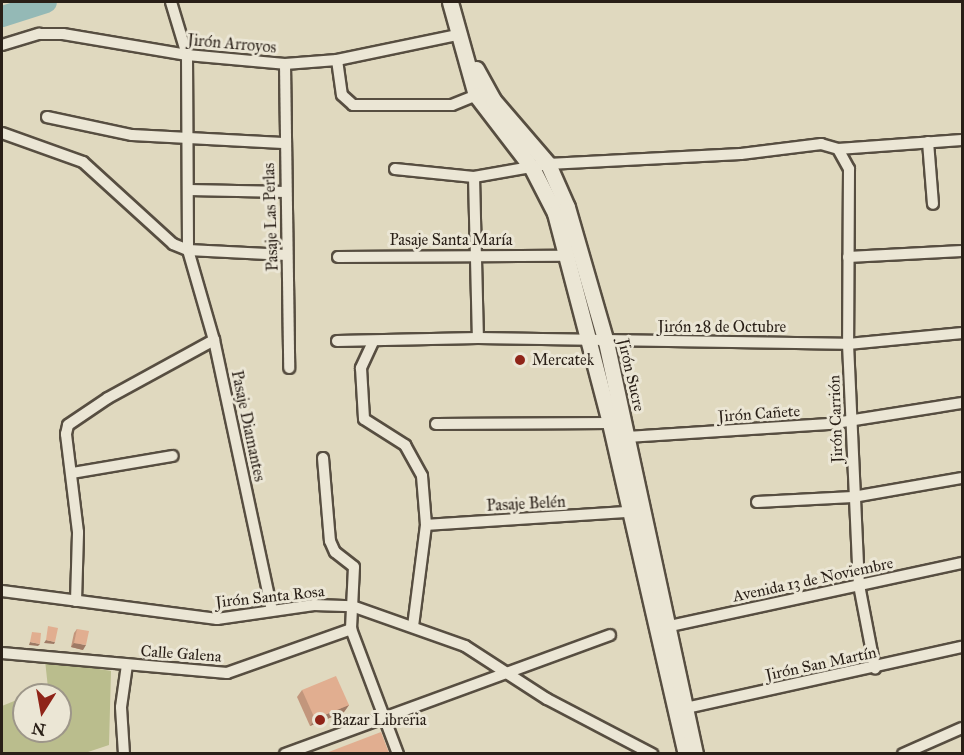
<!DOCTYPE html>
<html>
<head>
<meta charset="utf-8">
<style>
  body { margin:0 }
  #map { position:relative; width:964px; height:755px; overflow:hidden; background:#e0d9bf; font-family:"IM FELL Great Primer",serif }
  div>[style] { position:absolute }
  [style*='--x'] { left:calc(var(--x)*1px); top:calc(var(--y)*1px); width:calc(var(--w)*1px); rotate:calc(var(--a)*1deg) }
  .green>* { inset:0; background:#babd8d }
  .river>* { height:21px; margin:-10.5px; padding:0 10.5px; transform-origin:10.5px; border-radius:10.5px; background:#94b9b6 }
  .roads { filter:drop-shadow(2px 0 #574e41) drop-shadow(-2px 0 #574e41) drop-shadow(0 2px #574e41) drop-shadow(0 -2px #574e41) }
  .street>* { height:10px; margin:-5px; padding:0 5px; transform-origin:5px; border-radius:5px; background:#ebe6d5 }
  .secondary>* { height:15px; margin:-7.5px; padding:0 7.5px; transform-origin:7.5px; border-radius:7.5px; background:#ebe6d5 }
  .wall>* { inset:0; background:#c2967c }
  .shaded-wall>* { inset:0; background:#9e7a65 }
  .building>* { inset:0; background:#e1ae90 }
  .dots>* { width:16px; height:16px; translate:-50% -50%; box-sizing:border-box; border:3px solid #ebe6d5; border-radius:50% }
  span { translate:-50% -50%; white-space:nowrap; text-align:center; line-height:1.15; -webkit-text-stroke:6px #ebe6d5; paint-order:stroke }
  .street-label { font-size:16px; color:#291f17 }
  .poi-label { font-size:16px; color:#291f17 }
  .left { translate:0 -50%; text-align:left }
  .frame { position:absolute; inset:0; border:3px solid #291f17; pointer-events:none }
  .north { position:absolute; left:12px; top:683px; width:60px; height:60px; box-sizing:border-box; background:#ebe6d5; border:2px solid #9d9689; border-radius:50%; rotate:191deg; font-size:16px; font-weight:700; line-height:24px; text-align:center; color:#291f17 }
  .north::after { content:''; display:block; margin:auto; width:21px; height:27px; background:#8f2418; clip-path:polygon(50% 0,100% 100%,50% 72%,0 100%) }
</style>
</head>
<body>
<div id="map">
  <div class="green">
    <div style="clip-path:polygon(45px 660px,111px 671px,109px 745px,85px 753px,2px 753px,2px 706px,24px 697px,24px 731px,60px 731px,60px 695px,29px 695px,48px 688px)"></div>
  </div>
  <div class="river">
    <div style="--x:2;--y:16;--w:46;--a:-17.7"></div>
  </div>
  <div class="roads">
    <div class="street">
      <div style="--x:171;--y:2;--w:55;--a:73.2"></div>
      <div style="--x:187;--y:55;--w:195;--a:89.7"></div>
      <div style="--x:188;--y:250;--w:94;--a:73.9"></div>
      <div style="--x:214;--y:340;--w:276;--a:77.9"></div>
      <div style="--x:2;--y:45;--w:39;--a:-17"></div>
      <div style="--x:39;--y:34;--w:24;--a:0"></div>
      <div style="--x:63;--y:34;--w:126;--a:9.6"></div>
      <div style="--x:187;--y:55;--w:98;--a:5.2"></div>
      <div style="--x:285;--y:64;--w:52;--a:-4.4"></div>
      <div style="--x:337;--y:60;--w:127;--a:-11.8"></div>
      <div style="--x:337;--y:60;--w:35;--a:82"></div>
      <div style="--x:342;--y:95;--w:15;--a:42"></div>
      <div style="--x:353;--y:105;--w:99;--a:0"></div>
      <div style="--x:452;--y:105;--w:31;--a:-22"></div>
      <div style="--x:285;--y:64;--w:304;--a:89.2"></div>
      <div style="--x:47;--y:117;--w:87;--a:12"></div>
      <div style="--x:132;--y:135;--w:151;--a:3"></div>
      <div style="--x:2;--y:133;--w:86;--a:19.7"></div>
      <div style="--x:83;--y:162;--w:122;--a:42.3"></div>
      <div style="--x:173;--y:244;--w:16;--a:22"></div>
      <div style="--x:188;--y:250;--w:99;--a:2.9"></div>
      <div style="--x:928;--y:142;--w:62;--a:85.4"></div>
      <div style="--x:838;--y:149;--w:124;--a:-4.2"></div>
      <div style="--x:395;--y:169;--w:79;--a:5.8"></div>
      <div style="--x:474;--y:177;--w:75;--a:-10"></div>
      <div style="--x:548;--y:164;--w:193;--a:-3"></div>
      <div style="--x:741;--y:154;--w:81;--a:-7.1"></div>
      <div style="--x:821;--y:144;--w:18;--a:16"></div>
      <div style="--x:838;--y:149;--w:23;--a:61"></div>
      <div style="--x:849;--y:169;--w:175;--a:90.3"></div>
      <div style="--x:848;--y:344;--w:241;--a:87.4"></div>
      <div style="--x:859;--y:585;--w:85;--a:79.1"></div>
      <div style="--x:474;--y:177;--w:161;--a:88.6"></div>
      <div style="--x:189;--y:190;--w:97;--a:1.2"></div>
      <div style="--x:338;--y:257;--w:227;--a:-0.3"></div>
      <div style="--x:848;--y:257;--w:114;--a:-3"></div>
      <div style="--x:337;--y:341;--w:141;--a:-1.2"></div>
      <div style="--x:478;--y:338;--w:370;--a:0.9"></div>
      <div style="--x:848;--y:344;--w:115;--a:-5.5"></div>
      <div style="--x:373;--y:342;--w:29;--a:115"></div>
      <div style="--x:361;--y:368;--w:51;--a:86.6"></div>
      <div style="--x:364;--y:419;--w:49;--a:32.4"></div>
      <div style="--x:405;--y:445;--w:35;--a:61"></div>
      <div style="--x:422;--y:476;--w:49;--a:85.3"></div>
      <div style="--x:426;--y:525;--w:102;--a:97.3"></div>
      <div style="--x:436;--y:424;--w:174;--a:-0.3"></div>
      <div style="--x:627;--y:437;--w:202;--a:-3.7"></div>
      <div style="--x:829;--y:424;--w:135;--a:-9"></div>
      <div style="--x:323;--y:458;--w:83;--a:85.2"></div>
      <div style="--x:330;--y:541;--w:12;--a:66"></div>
      <div style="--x:335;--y:552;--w:24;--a:38"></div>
      <div style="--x:354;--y:567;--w:62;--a:92.8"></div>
      <div style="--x:351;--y:629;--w:134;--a:69.4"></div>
      <div style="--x:72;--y:473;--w:102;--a:-9.6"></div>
      <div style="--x:757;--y:502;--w:96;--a:-3"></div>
      <div style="--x:853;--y:497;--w:111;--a:-9.9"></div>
      <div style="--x:426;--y:525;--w:203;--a:-3.7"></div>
      <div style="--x:2;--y:591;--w:217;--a:7.4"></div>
      <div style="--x:217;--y:619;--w:98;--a:-8.2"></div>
      <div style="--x:314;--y:605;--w:38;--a:2"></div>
      <div style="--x:352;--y:606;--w:120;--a:19.5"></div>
      <div style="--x:465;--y:646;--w:98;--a:32.9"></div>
      <div style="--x:547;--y:699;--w:119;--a:27.6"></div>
      <div style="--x:76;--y:601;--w:69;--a:-88.3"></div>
      <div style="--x:78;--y:532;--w:99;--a:-97"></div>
      <div style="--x:66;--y:434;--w:9;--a:-77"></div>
      <div style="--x:68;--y:425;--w:48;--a:-34"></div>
      <div style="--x:108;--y:398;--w:121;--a:-28.7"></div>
      <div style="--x:670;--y:626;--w:299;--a:-12.2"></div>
      <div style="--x:2;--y:653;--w:226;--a:5.1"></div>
      <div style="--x:227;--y:673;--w:132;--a:-19.5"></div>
      <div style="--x:686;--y:708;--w:283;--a:-12.5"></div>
      <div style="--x:124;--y:754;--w:47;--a:-93.7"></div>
      <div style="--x:121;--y:707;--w:42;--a:-81.9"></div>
      <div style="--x:285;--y:754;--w:346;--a:-20.1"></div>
      <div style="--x:903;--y:754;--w:64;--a:-23.8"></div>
    </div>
    <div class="secondary">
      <div style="--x:450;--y:2;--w:97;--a:74.4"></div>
      <div style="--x:476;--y:95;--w:92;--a:52.5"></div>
      <div style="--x:532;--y:168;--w:51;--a:62.9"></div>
      <div style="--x:555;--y:213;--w:217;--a:75.3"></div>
      <div style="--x:610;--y:423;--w:340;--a:77.1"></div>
      <div style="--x:476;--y:69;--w:35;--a:61"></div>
      <div style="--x:493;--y:100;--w:84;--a:49.3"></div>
      <div style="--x:548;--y:164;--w:47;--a:66.2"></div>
      <div style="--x:567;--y:207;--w:141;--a:73.9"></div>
      <div style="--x:606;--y:342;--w:422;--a:77.8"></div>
    </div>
  </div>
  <div class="wall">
    <div style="clip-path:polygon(77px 629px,83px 650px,71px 647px,74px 633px)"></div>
    <div style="clip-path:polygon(302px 690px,349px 705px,344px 712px,310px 726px,297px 697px)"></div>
  </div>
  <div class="shaded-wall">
    <div style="clip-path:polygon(46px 640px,55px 642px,54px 644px,44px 643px)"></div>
    <div style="clip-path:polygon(30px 642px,40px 644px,38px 646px,29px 645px)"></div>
    <div style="clip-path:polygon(74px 643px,86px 645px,83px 650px,71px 647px)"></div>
    <div style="clip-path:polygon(349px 705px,344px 712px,310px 726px,315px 719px)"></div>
  </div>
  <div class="building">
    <div style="clip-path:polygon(48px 626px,58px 628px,55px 642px,46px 640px)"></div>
    <div style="clip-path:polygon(77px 629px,89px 631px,86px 645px,74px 643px)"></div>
    <div style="clip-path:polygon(32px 632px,41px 633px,40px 644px,30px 642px)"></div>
    <div style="clip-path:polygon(336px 676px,349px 705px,315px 719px,302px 690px)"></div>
    <div style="clip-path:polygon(381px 732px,389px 753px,326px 753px)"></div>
  </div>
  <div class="dots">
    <div style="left:520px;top:360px;background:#8f2418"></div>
    <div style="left:320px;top:720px;background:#8f2418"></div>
  </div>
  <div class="street-label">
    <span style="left:232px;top:44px;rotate:5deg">Jirón Arroyos</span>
    <span style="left:271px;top:217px;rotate:-92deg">Pasaje Las Perlas</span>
    <span style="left:451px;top:240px">Pasaje Santa María</span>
    <span style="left:722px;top:327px">Jirón 28 de Octubre</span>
    <span style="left:631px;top:375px;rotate:77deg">Jirón Sucre</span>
    <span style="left:759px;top:414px;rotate:-4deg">Jirón Cañete</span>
    <span style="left:836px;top:419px;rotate:-92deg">Jirón Carrión</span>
    <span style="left:248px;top:426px;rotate:78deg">Pasaje Diamantes</span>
    <span style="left:526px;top:504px;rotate:-3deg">Pasaje Belén</span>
    <span style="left:813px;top:580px;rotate:-12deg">Avenida 13 de Noviembre</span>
    <span style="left:270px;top:597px;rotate:-6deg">Jirón Santa Rosa</span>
    <span style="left:181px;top:654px;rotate:4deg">Calle Galena</span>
    <span style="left:821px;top:664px;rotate:-12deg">Jirón San Martín</span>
  </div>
  <div class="poi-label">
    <span class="left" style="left:532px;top:360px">Mercatek</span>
    <span class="left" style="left:332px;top:720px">Bazar Libreria</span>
  </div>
  <div class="frame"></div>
  <div class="north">N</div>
</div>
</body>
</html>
